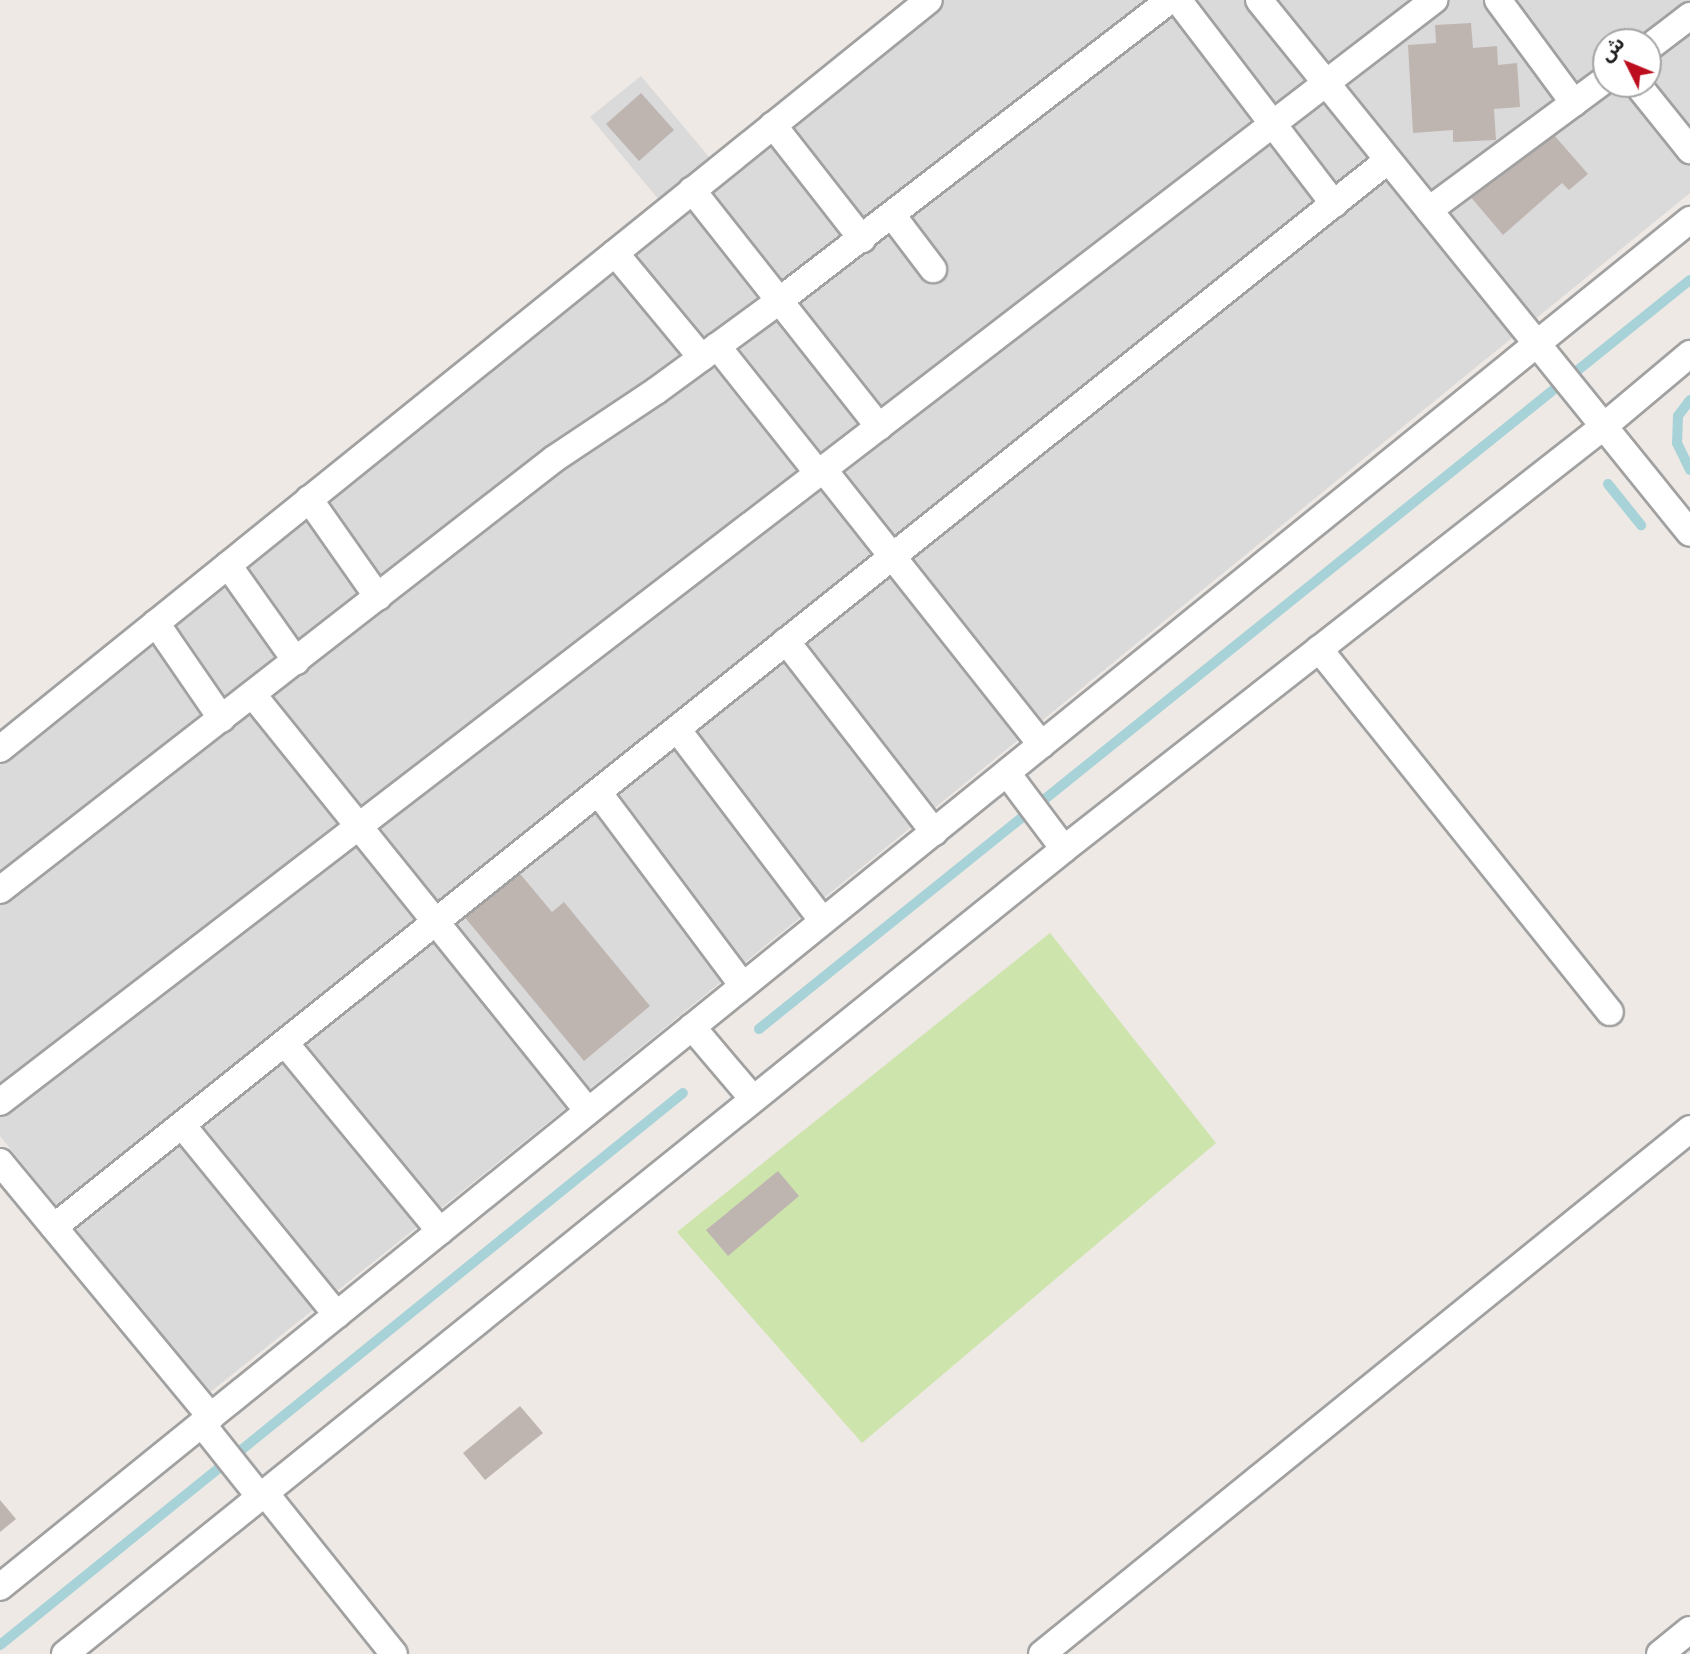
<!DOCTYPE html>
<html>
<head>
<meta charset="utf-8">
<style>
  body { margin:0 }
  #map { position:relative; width:1690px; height:1654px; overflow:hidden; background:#eee9e4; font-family:"Source Sans 3","Noto Sans Arabic",sans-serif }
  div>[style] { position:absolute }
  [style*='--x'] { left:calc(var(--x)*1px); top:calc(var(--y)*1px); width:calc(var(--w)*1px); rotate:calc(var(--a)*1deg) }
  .residential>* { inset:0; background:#dbdada }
  .grass>* { inset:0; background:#cde4ad }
  .stream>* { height:10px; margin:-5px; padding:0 5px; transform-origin:5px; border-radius:5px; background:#a7d2d8 }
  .building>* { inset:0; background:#beb5b1 }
  .roads { filter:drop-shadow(2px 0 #a1a1a1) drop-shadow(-2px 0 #a1a1a1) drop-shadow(0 2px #a1a1a1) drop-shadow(0 -2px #a1a1a1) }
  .street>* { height:26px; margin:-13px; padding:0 13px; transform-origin:13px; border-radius:13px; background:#fff }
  span { translate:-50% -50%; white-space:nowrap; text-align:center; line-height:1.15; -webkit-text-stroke:7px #fff; paint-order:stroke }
  .north { position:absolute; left:1592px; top:28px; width:70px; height:70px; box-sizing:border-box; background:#fff; border:2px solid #a5a5a5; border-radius:50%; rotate:313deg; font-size:19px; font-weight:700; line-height:28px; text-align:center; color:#1d1d1d }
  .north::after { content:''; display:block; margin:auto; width:24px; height:32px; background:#bc0e1f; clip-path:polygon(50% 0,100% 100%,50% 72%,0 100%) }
</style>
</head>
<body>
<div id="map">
  <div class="residential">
    <div style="clip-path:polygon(evenodd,922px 0,1690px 0,1690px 193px,560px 1113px,209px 1393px,0 1136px,0 744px,664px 206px,590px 117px,641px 76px,715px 164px,922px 0,1606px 42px,1648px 42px,1648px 84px,1606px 84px,1606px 42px)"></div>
  </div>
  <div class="grass">
    <div style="clip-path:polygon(1050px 933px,1216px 1143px,862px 1443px,677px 1232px)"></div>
  </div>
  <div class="stream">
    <div style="--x:1690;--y:400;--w:20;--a:127"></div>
    <div style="--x:1678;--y:416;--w:27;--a:92"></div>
    <div style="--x:1677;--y:443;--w:30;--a:64"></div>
    <div style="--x:1608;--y:484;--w:53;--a:51.2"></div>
    <div style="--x:759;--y:1029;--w:1195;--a:-38.82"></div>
    <div style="--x:0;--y:1645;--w:878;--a:-38.95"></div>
  </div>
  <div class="building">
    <div style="clip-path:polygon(1471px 23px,1473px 48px,1497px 46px,1498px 65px,1517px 63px,1520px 107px,1494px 109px,1496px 140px,1453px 142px,1453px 130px,1413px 133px,1408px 45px,1436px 43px,1435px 25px)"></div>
    <div style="clip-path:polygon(641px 93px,674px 130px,639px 161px,606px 124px)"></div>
    <div style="clip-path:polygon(1547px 127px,1588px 174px,1569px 190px,1562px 183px,1503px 235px,1469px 195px)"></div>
    <div style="clip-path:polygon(516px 869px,552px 912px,564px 902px,650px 1006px,584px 1061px,462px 914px)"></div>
    <div style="clip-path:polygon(778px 1171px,799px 1196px,728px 1256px,706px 1230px)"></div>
    <div style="clip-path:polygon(520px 1406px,543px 1433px,485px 1480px,463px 1453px)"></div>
    <div style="clip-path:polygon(0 1500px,16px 1519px,0 1532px)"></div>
  </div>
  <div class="roads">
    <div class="street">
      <div style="--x:1178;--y:0;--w:257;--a:52.6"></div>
      <div style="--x:1259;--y:0;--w:685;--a:51.04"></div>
      <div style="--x:1498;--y:0;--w:128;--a:53.6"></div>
      <div style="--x:1648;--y:48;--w:53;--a:-37.3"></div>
      <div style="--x:1637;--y:84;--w:85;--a:51.2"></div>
      <div style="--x:773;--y:125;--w:145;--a:52"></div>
      <div style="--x:692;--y:190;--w:302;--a:51.7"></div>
      <div style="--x:1429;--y:210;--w:220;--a:-36.5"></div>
      <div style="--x:892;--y:215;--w:68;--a:52.8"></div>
      <div style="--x:615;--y:253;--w:136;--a:50.4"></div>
      <div style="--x:717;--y:346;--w:162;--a:51.5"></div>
      <div style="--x:823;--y:469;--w:352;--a:51.6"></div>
      <div style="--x:309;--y:499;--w:120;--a:54.9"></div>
      <div style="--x:228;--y:565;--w:118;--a:54.7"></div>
      <div style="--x:156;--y:623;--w:116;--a:55.5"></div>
      <div style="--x:786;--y:641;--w:242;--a:52.2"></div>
      <div style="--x:1319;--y:649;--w:465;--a:51.3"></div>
      <div style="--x:253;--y:695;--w:534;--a:51.16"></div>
      <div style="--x:677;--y:729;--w:241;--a:52.8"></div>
      <div style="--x:0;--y:749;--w:1193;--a:-38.88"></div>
      <div style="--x:1007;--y:773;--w:95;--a:53.1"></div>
      <div style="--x:598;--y:792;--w:242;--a:53.2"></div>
      <div style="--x:0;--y:890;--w:702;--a:-37.88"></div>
      <div style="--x:554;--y:459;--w:123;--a:-33.7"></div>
      <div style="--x:656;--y:391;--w:152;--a:-36.2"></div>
      <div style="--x:779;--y:301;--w:493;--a:-37.6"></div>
      <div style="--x:692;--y:1027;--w:94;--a:49.7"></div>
      <div style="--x:285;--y:1043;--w:244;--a:50.5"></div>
      <div style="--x:0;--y:1102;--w:1809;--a:-37.54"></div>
      <div style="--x:182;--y:1125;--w:245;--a:50.8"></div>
      <div style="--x:0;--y:1162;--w:331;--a:50.4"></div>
      <div style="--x:54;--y:1227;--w:1708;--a:-38.65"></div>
      <div style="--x:202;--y:1424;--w:93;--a:51.5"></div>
      <div style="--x:265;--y:1493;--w:206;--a:51.3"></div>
      <div style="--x:0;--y:1587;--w:2174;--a:-38.97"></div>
      <div style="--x:65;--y:1654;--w:1283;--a:-38.86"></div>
      <div style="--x:1064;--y:849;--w:685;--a:-38.06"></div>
      <div style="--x:1603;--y:427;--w:114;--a:-40"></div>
      <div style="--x:1042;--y:1654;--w:834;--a:-39.01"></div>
      <div style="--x:1660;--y:1654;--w:38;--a:-39"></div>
    </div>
  </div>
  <div class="north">ش</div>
</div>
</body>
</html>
